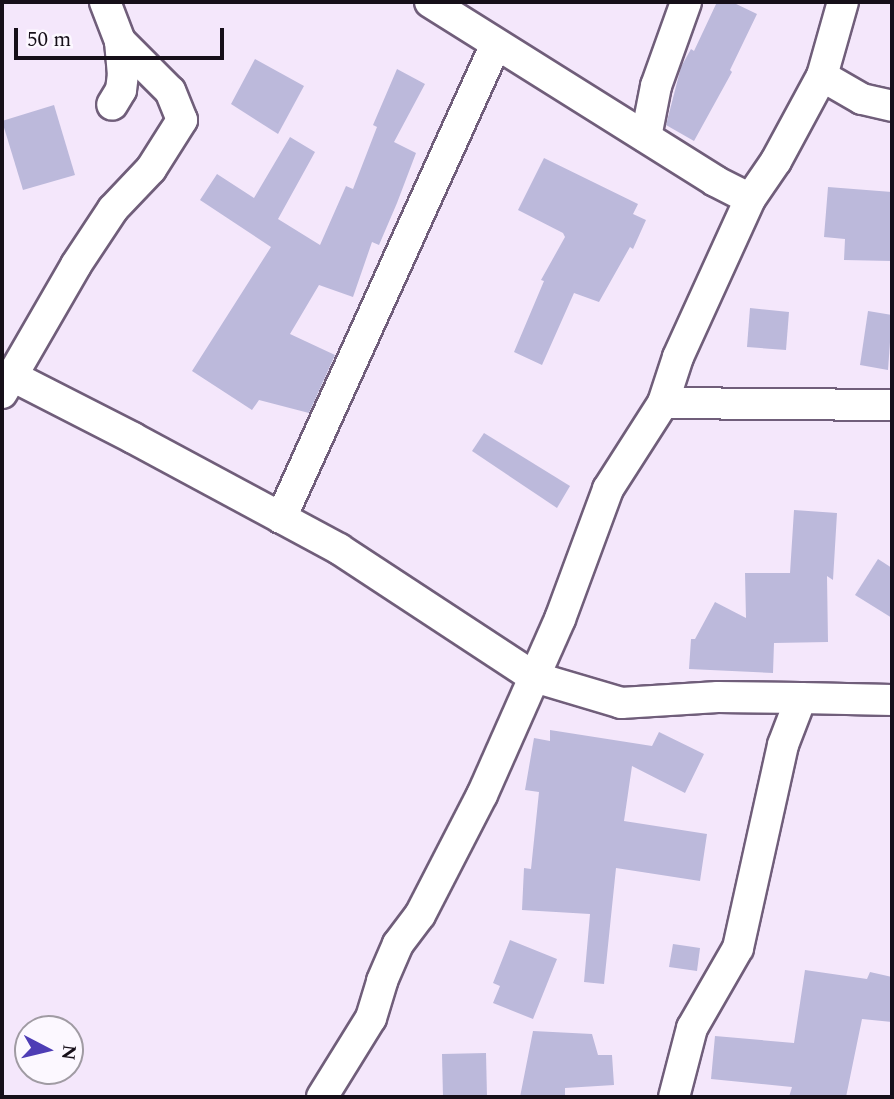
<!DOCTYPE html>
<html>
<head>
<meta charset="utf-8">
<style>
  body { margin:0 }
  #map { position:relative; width:894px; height:1099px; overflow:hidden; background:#f4e7fb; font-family:Spectral,serif }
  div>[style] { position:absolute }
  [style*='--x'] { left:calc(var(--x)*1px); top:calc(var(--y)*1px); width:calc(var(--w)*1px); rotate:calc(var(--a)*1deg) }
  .building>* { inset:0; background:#bcb9db }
  .roads { filter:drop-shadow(2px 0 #705e7a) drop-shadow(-2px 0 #705e7a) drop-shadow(0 2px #705e7a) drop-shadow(0 -2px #705e7a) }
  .street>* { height:30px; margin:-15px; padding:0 15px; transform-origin:15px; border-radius:15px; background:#fff }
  span { translate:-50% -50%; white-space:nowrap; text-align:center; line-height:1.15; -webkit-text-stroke:6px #fcf8ff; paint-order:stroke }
  .frame { position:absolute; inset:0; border:4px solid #160f19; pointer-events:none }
  .north { position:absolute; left:14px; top:1015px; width:70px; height:70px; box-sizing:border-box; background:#fcf8ff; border:2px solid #a09ba3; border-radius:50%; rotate:97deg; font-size:19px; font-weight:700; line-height:28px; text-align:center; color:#160f19 }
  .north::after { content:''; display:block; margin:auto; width:24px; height:32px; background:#4e3db5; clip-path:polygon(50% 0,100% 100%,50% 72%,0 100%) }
  .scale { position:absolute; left:14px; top:28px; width:210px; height:32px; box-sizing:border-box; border:4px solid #160f19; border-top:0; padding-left:9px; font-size:21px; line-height:24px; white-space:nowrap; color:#160f19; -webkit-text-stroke:5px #fcf8ff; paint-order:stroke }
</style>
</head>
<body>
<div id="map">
  <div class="building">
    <div style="clip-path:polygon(717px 2px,732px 2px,757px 14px,730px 70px,732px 72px,694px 141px,666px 125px,681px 67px,691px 49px,694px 51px)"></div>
    <div style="clip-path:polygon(255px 59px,304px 86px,278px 134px,231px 104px)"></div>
    <div style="clip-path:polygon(397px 69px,425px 84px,394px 142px,416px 153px,397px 203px,379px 245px,372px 242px,353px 297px,319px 285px,290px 334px,335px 355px,309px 413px,259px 400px,252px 410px,192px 371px,271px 247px,200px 200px,217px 174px,254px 198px,290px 137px,315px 152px,278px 219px,320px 245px,346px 186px,353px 189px,377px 127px,373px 125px)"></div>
    <div style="clip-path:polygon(54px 105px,75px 175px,23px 190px,2px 121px)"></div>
    <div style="clip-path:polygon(544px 158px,638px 204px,633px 214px,646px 220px,633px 249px,630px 247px,599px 302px,574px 293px,542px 365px,514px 352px,544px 281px,541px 280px,565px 237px,563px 233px,518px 210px)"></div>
    <div style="clip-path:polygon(828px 187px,892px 192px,892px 261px,844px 260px,845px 239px,824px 237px)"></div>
    <div style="clip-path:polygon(750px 308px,789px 312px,786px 350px,747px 347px)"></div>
    <div style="clip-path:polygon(868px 311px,892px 315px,888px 370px,860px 365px)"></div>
    <div style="clip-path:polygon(484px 433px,570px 486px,557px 508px,472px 451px)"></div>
    <div style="clip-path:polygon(794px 510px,837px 513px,833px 580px,827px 576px,828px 642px,774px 643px,773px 673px,689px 669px,691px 639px,695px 639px,715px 602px,746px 618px,745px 573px,790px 573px)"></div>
    <div style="clip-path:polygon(878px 559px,892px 568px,892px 618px,855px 595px)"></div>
    <div style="clip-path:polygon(550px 730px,652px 746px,659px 732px,704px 754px,685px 793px,632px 766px,624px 821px,707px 834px,700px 881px,616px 868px,604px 984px,584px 982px,590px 914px,522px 910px,524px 868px,531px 869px,539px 792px,525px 790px,534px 738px,550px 741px)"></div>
    <div style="clip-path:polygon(510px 940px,557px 959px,533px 1019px,493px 1003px,500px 986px,493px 983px)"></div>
    <div style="clip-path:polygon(673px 944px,700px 948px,697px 971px,669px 967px)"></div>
    <div style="clip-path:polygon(805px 970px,867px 979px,870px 972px,892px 977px,892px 1022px,862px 1019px,846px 1097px,789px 1097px,792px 1087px,711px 1079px,715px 1036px,794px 1043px)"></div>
    <div style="clip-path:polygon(533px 1031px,592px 1034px,598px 1055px,612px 1055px,614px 1085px,565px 1088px,565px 1097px,520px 1097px)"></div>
    <div style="clip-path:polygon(486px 1053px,487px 1097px,443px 1097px,442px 1054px)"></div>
  </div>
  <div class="roads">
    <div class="street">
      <div style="--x:105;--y:2;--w:42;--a:69"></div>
      <div style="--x:120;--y:41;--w:33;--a:85"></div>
      <div style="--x:123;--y:74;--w:16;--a:97"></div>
      <div style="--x:121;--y:90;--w:17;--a:121"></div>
      <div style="--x:430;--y:2;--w:337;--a:32.1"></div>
      <div style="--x:715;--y:181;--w:39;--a:27"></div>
      <div style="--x:822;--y:76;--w:46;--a:29.9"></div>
      <div style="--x:862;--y:99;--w:31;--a:13"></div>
      <div style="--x:646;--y:137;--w:52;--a:-78.9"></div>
      <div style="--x:656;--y:86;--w:89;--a:-70.3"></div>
      <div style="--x:12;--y:376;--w:128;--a:-60"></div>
      <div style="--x:76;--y:265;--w:67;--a:-56.5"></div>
      <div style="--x:113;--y:209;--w:55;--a:-46.5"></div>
      <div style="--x:151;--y:169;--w:58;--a:-57.7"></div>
      <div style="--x:182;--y:120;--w:31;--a:-112"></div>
      <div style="--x:170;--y:91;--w:71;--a:-135"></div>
      <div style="--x:2;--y:393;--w:20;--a:-60"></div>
      <div style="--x:12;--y:376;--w:136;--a:27.1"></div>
      <div style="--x:133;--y:438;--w:234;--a:28.3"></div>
      <div style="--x:339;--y:549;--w:233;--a:33.3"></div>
      <div style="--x:534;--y:677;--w:91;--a:16.6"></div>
      <div style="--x:621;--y:703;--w:97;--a:-3.5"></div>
      <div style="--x:718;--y:697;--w:83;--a:0.7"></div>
      <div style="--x:801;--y:698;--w:50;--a:111"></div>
      <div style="--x:783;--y:745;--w:208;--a:102.5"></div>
      <div style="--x:738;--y:948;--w:92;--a:119.9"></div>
      <div style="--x:692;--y:1028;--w:71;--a:104.6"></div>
      <div style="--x:663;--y:403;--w:229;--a:0.5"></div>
      <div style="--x:281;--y:518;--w:520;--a:-65.6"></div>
      <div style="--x:801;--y:698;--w:91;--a:1.3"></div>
      <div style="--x:322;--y:1097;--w:93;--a:-58.2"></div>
      <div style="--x:371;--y:1018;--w:39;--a:-73"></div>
      <div style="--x:382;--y:981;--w:40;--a:-66.6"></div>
      <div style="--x:398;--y:944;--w:36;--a:-53"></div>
      <div style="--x:420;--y:915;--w:135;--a:-62.7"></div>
      <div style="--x:482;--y:795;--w:193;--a:-66.1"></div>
      <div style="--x:560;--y:619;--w:139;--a:-69.7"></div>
      <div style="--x:608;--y:489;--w:102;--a:-57.4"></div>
      <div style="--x:663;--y:403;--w:48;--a:-71.9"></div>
      <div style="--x:678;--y:357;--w:174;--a:-65.5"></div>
      <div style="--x:750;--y:199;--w:46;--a:-55.6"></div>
      <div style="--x:776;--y:161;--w:97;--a:-61.6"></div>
      <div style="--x:822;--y:76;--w:77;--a:-74.2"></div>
    </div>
  </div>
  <div class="frame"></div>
  <div class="north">N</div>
  <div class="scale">50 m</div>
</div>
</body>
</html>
